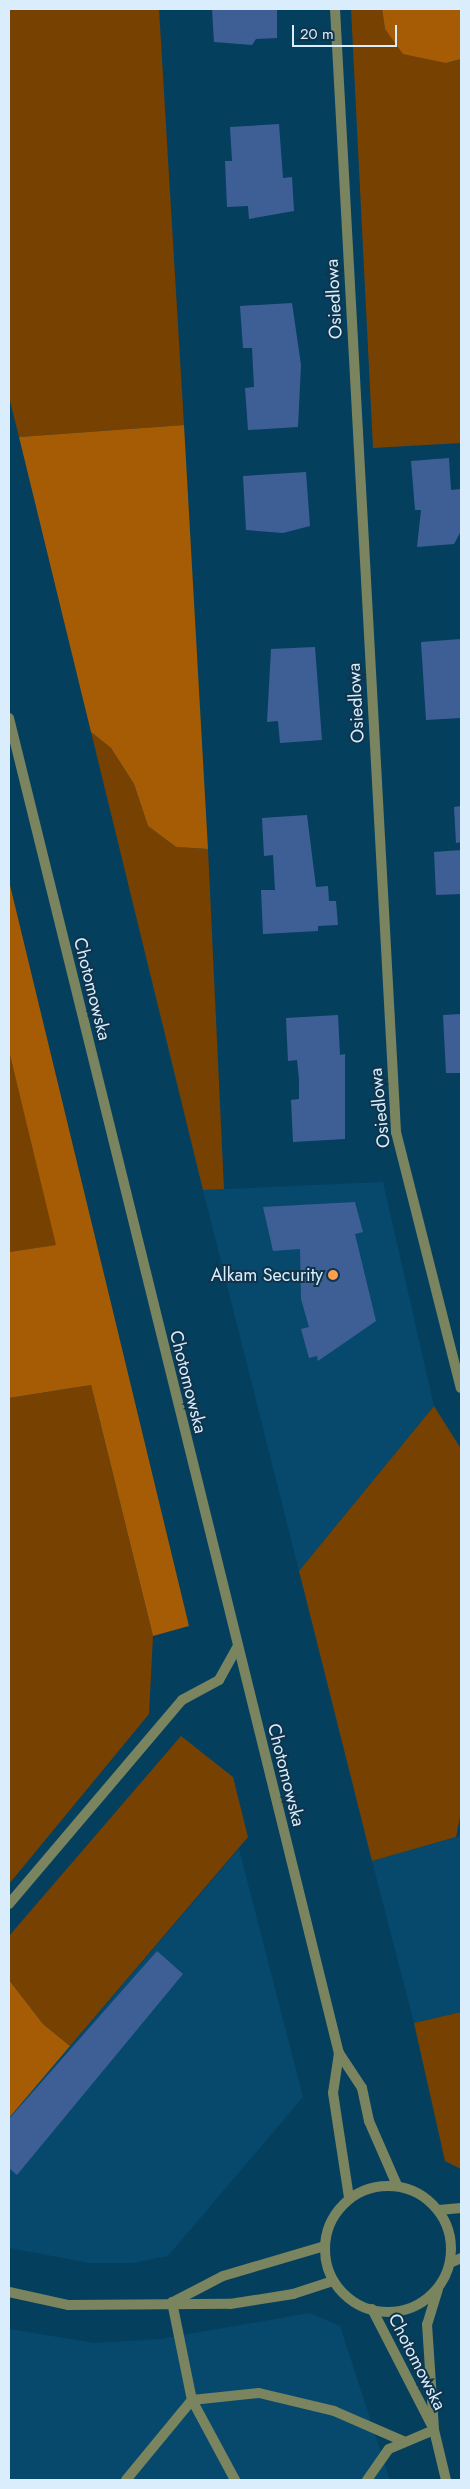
<!DOCTYPE html>
<html>
<head>
<meta charset="utf-8">
<style>
  body { margin:0 }
  #map { position:relative; width:470px; height:2489px; overflow:hidden; background:#053f5e; font-family:Jost,sans-serif }
  div>[style] { position:absolute }
  [style*='--x'] { left:calc(var(--x)*1px); top:calc(var(--y)*1px); width:calc(var(--w)*1px); rotate:calc(var(--a)*1deg) }
  .built>* { inset:0; background:#06496d }
  .green>* { inset:0; background:#774102 }
  .forest>* { inset:0; background:#a55c04 }
  .building>* { inset:0; background:#3e5f96 }
  .service>* { height:10px; margin:-5px; padding:0 5px; transform-origin:5px; border-radius:5px; background:#7a845e }
  .minor>* { height:10px; margin:-5px; padding:0 5px; transform-origin:5px; border-radius:5px; background:#7a845e }
  .tertiary>* { height:10px; margin:-5px; padding:0 5px; transform-origin:5px; border-radius:5px; background:#7a845e }
  .tertiary>.ring { margin:-5px; padding:0; box-sizing:content-box; background:none; border:10px solid #7a845e; border-radius:50% }
  .dots>* { width:14px; height:14px; translate:-50% -50%; box-sizing:border-box; border:2px solid #0f344b; border-radius:50% }
  span { translate:-50% -50%; white-space:nowrap; text-align:center; line-height:1.15; -webkit-text-stroke:4px #0f344b; paint-order:stroke }
  .street-label { font-size:18px; color:#daedfc }
  .poi-label { font-size:18px; color:#daedfc }
  .right { translate:-100% -50%; text-align:right }
  .frame { position:absolute; inset:0; border:10px solid #daedfc; pointer-events:none }
  .scale { position:absolute; left:292px; top:25px; width:105px; height:22px; box-sizing:border-box; border:2px solid #daedfc; border-top:0; padding-left:6px; font-size:15px; line-height:18px; white-space:nowrap; color:#daedfc; -webkit-text-stroke:4px #0f344b; paint-order:stroke }
</style>
</head>
<body>
<div id="map">
  <div class="built">
    <div style="clip-path:polygon(383px 1182px,434px 1406px,299px 1571px,203px 1190px)"></div>
    <div style="clip-path:polygon(461px 1836px,461px 2012px,414px 2023px,372px 1861px)"></div>
    <div style="clip-path:polygon(239px 1849px,303px 2097px,168px 2256px,133px 2263px,90px 2263px,9px 2248px,9px 2118px)"></div>
    <div style="clip-path:polygon(310px 2313px,340px 2326px,390px 2480px,9px 2480px,9px 2329px,94px 2343px,160px 2339px)"></div>
  </div>
  <div class="green">
    <div style="clip-path:polygon(9px 9px,159px 9px,184px 425px,19px 437px,9px 397px)"></div>
    <div style="clip-path:polygon(351px 9px,382px 9px,385px 29px,446px 63px,461px 59px,461px 443px,373px 448px)"></div>
    <div style="clip-path:polygon(91px 732px,111px 748px,134px 784px,148px 826px,176px 847px,208px 849px,224px 1189px,203px 1190px)"></div>
    <div style="clip-path:polygon(9px 1051px,57px 1245px,9px 1252px)"></div>
    <div style="clip-path:polygon(91px 1385px,153px 1636px,149px 1714px,9px 1884px,9px 1398px)"></div>
    <div style="clip-path:polygon(434px 1406px,461px 1449px,461px 1812px,456px 1837px,372px 1861px,299px 1571px)"></div>
    <div style="clip-path:polygon(181px 1736px,233px 1777px,248px 1837px,70px 2046px,43px 2024px,9px 1980px,9px 1936px)"></div>
    <div style="clip-path:polygon(461px 2012px,461px 2169px,445px 2161px,414px 2023px)"></div>
  </div>
  <div class="forest">
    <div style="clip-path:polygon(382px 9px,461px 9px,461px 59px,446px 63px,403px 54px,385px 29px)"></div>
    <div style="clip-path:polygon(184px 425px,208px 849px,176px 847px,148px 826px,134px 784px,111px 748px,91px 732px,19px 437px)"></div>
    <div style="clip-path:polygon(9px 881px,189px 1626px,153px 1636px,91px 1385px,9px 1398px,9px 1252px,56px 1245px,9px 1051px)"></div>
    <div style="clip-path:polygon(9px 1980px,43px 2024px,70px 2046px,9px 2118px)"></div>
  </div>
  <div class="building">
    <div style="clip-path:polygon(212px 9px,277px 9px,277px 38px,256px 39px,252px 45px,214px 42px)"></div>
    <div style="clip-path:polygon(279px 124px,283px 178px,292px 177px,294px 211px,249px 219px,248px 206px,227px 207px,225px 161px,232px 161px,230px 127px)"></div>
    <div style="clip-path:polygon(292px 303px,301px 365px,298px 427px,248px 430px,245px 388px,254px 387px,252px 348px,243px 348px,240px 306px)"></div>
    <div style="clip-path:polygon(449px 458px,451px 490px,461px 489px,461px 531px,454px 544px,417px 547px,421px 510px,415px 510px,411px 461px)"></div>
    <div style="clip-path:polygon(306px 472px,310px 526px,283px 533px,246px 530px,243px 476px)"></div>
    <div style="clip-path:polygon(461px 639px,461px 718px,426px 720px,421px 642px)"></div>
    <div style="clip-path:polygon(315px 647px,322px 740px,280px 743px,278px 721px,267px 722px,271px 649px)"></div>
    <div style="clip-path:polygon(461px 806px,461px 842px,456px 843px,454px 807px)"></div>
    <div style="clip-path:polygon(307px 815px,316px 887px,328px 886px,329px 901px,336px 901px,338px 925px,318px 926px,318px 931px,263px 934px,261px 890px,275px 890px,273px 855px,264px 856px,262px 818px)"></div>
    <div style="clip-path:polygon(461px 850px,461px 894px,436px 895px,434px 852px)"></div>
    <div style="clip-path:polygon(461px 1014px,461px 1073px,446px 1073px,443px 1015px)"></div>
    <div style="clip-path:polygon(338px 1015px,340px 1055px,345px 1054px,345px 1139px,293px 1142px,291px 1100px,299px 1099px,299px 1079px,297px 1060px,288px 1061px,286px 1018px)"></div>
    <div style="clip-path:polygon(355px 1202px,363px 1232px,355px 1234px,376px 1321px,318px 1361px,317px 1356px,309px 1358px,301px 1329px,309px 1327px,301px 1299px,300px 1249px,273px 1251px,263px 1207px)"></div>
    <div style="clip-path:polygon(157px 1951px,183px 1974px,17px 2175px,9px 2168px,9px 2119px)"></div>
  </div>
  <div class="service">
    <div style="--x:172;--y:2302;--w:100;--a:78.5"></div>
    <div style="--x:192;--y:2400;--w:91;--a:61.7"></div>
    <div style="--x:126;--y:2480;--w:104;--a:-50.5"></div>
    <div style="--x:192;--y:2400;--w:67;--a:-6"></div>
    <div style="--x:259;--y:2393;--w:77;--a:13.5"></div>
    <div style="--x:334;--y:2411;--w:75;--a:23.5"></div>
    <div style="--x:367;--y:2480;--w:38;--a:-55"></div>
    <div style="--x:389;--y:2449;--w:49;--a:-22.9"></div>
  </div>
  <div class="minor">
    <div style="--x:335;--y:9;--w:1125;--a:86.89"></div>
    <div style="--x:396;--y:1132;--w:264;--a:75.8"></div>
    <div style="--x:9;--y:1904;--w:267;--a:-49.7"></div>
    <div style="--x:182;--y:1700;--w:42;--a:-28.4"></div>
    <div style="--x:219;--y:1680;--w:37;--a:-61"></div>
    <div style="--x:439;--y:2210;--w:22;--a:-5"></div>
    <div style="--x:450;--y:2263;--w:12;--a:-24"></div>
    <div style="--x:9;--y:2292;--w:60;--a:12.4"></div>
    <div style="--x:68;--y:2305;--w:162;--a:-0.4"></div>
    <div style="--x:230;--y:2304;--w:64;--a:-9"></div>
    <div style="--x:293;--y:2294;--w:42;--a:-18"></div>
    <div style="--x:173;--y:2302;--w:56;--a:-27.5"></div>
    <div style="--x:223;--y:2276;--w:106;--a:-16.4"></div>
  </div>
  <div class="tertiary">
    <div style="--x:9;--y:718;--w:1375;--a:76.12"></div>
    <div style="--x:339;--y:2053;--w:42;--a:56.7"></div>
    <div style="--x:362;--y:2088;--w:34;--a:78"></div>
    <div style="--x:369;--y:2121;--w:70;--a:66.4"></div>
    <div style="--x:339;--y:2053;--w:40;--a:98.5"></div>
    <div style="--x:333;--y:2093;--w:106;--a:81.3"></div>
    <div class="ring" style="left:325px;top:2186px;width:116px;height:116px"></div>
    <div style="--x:438;--y:2289;--w:37;--a:107"></div>
    <div style="--x:427;--y:2324;--w:106;--a:86.2"></div>
    <div style="--x:434;--y:2430;--w:51;--a:76.5"></div>
    <div style="--x:372;--y:2309;--w:129;--a:62.8"></div>
  </div>
  <div class="dots">
    <div style="left:333px;top:1275px;background:#f99f4d"></div>
  </div>
  <div class="street-label">
    <span style="left:334px;top:299px;rotate:-93deg">Osiedlowa</span>
    <span style="left:356px;top:703px;rotate:-93deg">Osiedlowa</span>
    <span style="left:92px;top:989px;rotate:76deg">Chotomowska</span>
    <span style="left:380px;top:1108px;rotate:-96deg">Osiedlowa</span>
    <span style="left:188px;top:1382px;rotate:76deg">Chotomowska</span>
    <span style="left:286px;top:1775px;rotate:76deg">Chotomowska</span>
    <span style="left:417px;top:2362px;rotate:63deg">Chotomowska</span>
  </div>
  <div class="poi-label">
    <span class="right" style="left:323px;top:1275px">Alkam Security</span>
  </div>
  <div class="frame"></div>
  <div class="scale">20 m</div>
</div>
</body>
</html>
